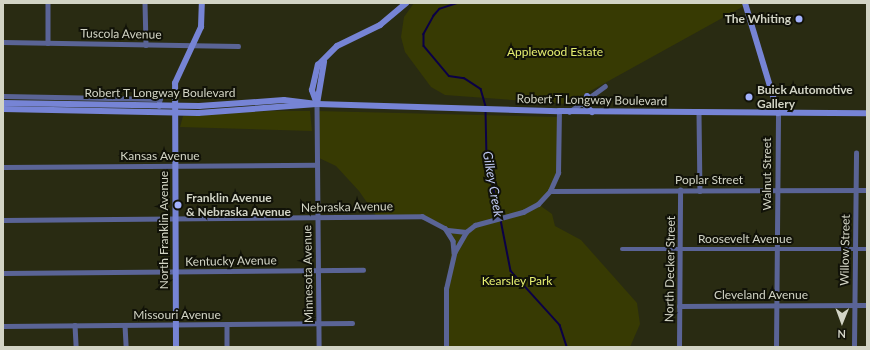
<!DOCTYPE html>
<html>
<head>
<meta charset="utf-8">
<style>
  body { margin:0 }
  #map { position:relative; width:870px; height:350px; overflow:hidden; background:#292b12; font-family:Lato,sans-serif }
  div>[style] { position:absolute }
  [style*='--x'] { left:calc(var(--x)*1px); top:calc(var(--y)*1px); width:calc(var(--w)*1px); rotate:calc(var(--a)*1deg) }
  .green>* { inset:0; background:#373a03 }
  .stream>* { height:1.5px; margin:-0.75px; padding:0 0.75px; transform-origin:0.75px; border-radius:0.75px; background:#0b0046 }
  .street>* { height:4.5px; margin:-2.25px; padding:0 2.25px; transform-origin:2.25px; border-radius:2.25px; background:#5a6496 }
  .secondary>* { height:6px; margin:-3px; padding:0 3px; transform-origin:3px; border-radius:3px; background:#7684d5 }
  .dots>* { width:11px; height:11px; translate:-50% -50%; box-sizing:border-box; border:2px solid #111208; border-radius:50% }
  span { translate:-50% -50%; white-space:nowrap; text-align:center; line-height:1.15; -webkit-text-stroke:4px #111208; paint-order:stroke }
  .poi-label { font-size:12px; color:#d2d4c5; font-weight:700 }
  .right { translate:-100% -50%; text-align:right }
  .left { translate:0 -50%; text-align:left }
  .street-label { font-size:12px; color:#d2d4c5 }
  .park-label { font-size:12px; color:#e5ee70 }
  .water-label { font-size:13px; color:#bec7f1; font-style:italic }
  .frame { position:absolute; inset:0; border:4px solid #d2d4c5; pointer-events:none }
  .north { position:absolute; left:822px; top:302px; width:40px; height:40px; -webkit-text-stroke:3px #111208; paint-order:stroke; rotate:181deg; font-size:11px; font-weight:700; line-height:16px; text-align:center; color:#d2d4c5 }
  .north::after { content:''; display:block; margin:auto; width:14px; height:18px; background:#d2d4c5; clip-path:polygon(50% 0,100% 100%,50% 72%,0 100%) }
</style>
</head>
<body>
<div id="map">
  <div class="green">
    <div style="clip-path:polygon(414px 3px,743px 3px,744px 6px,567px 104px,445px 95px,431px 87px,405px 52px,401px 37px,404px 17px)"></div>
    <div style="clip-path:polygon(268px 111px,310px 111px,312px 131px,180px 127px,183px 116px)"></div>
    <div style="clip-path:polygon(317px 111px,559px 117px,558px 173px,550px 191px,538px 204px,552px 214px,555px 226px,581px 240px,637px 303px,640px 324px,630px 347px,446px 347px,446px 289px,453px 241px,445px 228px,422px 216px,377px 217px,359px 191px,336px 166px,317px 157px)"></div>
  </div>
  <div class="stream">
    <div style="--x:459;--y:3;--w:20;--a:162"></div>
    <div style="--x:440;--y:9;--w:9;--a:131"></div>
    <div style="--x:434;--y:16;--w:21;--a:119"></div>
    <div style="--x:424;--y:34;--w:12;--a:90"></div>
    <div style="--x:424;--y:46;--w:39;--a:50"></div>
    <div style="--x:449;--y:76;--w:15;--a:8"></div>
    <div style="--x:464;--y:78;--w:20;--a:33"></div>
    <div style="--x:481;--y:89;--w:19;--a:74"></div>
    <div style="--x:486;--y:111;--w:48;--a:88.8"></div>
    <div style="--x:487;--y:159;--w:58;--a:77.2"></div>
    <div style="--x:501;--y:220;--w:52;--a:78.9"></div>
    <div style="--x:511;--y:271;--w:73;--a:47.8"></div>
    <div style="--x:560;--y:325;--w:23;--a:72"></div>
  </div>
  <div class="street">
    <div style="--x:48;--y:3;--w:40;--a:90"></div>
    <div style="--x:145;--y:3;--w:42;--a:88.6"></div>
    <div style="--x:3;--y:42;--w:235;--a:1"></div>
    <div style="--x:3;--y:96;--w:157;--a:1.1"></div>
    <div style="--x:160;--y:99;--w:7;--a:98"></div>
    <div style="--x:317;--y:104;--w:243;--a:89.5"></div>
    <div style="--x:569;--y:112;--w:44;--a:-35.8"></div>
    <div style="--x:699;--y:113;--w:78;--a:89.3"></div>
    <div style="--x:3;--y:167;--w:314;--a:-0.4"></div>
    <div style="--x:550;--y:191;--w:317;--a:-0.2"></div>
    <div style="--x:3;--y:220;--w:419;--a:-0.5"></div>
    <div style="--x:422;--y:216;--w:26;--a:28"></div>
    <div style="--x:445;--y:228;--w:15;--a:58"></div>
    <div style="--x:453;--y:241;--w:12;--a:85"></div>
    <div style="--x:448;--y:230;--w:18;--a:6"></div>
    <div style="--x:622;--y:249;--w:245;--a:0"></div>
    <div style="--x:3;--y:273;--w:360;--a:-0.5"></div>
    <div style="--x:679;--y:306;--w:188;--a:-0.3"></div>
    <div style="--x:227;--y:324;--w:23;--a:90"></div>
    <div style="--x:75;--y:325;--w:22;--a:87"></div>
    <div style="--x:125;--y:325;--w:22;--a:87"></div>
    <div style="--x:3;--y:326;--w:349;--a:-0.5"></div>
    <div style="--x:446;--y:347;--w:58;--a:-90"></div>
    <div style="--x:446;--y:289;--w:37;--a:-77"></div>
    <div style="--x:454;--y:253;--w:24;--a:-60"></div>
    <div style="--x:466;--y:232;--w:11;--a:-38"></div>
    <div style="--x:475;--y:225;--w:50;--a:-15.2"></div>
    <div style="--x:523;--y:212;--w:17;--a:-28"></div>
    <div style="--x:538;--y:204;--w:18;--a:-47"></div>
    <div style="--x:550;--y:191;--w:20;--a:-66"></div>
    <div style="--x:558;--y:173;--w:62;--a:-89.1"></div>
    <div style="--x:679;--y:347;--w:157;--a:-89.6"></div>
    <div style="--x:776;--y:347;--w:234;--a:-89.5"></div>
    <div style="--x:854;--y:347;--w:194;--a:-89.4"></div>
  </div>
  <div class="secondary">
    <div style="--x:745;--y:3;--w:115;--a:73.3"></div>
    <div style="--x:587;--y:96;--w:9;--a:103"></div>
    <div style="--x:585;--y:105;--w:10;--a:45"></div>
    <div style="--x:3;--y:103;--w:196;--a:0.9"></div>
    <div style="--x:199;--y:106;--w:85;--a:-4"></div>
    <div style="--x:284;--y:100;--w:33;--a:7"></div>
    <div style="--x:317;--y:104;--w:15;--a:-110"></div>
    <div style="--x:312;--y:90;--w:26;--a:-77"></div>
    <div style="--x:318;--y:65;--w:27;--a:-45"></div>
    <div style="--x:337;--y:46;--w:48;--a:-26"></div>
    <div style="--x:380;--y:25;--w:34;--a:-40"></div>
    <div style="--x:317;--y:104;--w:43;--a:-80.5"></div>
    <div style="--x:3;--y:109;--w:195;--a:1.2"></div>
    <div style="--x:198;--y:113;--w:119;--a:-4.3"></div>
    <div style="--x:317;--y:104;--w:242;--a:1.7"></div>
    <div style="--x:559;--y:111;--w:308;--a:0.4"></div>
    <div style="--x:176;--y:347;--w:264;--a:-90.2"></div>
    <div style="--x:175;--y:83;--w:62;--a:-65.1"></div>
    <div style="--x:201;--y:27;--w:24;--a:-88"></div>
  </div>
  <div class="dots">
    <div style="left:799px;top:19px;background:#a3b2fd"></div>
    <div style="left:749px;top:97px;background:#a3b2fd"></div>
    <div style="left:178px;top:205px;background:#a3b2fd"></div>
  </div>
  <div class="poi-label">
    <span class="right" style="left:791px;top:19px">The Whiting</span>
    <span class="left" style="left:757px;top:97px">Buick Automotive<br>Gallery</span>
    <span class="left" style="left:186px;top:205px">Franklin Avenue<br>&amp; Nebraska Avenue</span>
  </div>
  <div class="street-label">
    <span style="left:121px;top:34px;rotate:1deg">Tuscola Avenue</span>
    <span style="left:160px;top:93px">Robert T Longway Boulevard</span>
    <span style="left:592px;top:100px;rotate:1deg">Robert T Longway Boulevard</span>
    <span style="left:160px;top:156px">Kansas Avenue</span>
    <span style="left:767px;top:174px;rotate:-90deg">Walnut Street</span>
    <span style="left:709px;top:180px">Poplar Street</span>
    <span style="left:347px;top:207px;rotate:-1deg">Nebraska Avenue</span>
    <span style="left:164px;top:230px;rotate:-90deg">North Franklin Avenue</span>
    <span style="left:745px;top:239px">Roosevelt Avenue</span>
    <span style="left:845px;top:250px;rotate:-89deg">Willow Street</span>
    <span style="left:231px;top:261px;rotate:-1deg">Kentucky Avenue</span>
    <span style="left:670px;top:269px;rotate:-89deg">North Decker Street</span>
    <span style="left:308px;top:274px;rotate:-91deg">Minnesota Avenue</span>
    <span style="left:761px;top:295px">Cleveland Avenue</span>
    <span style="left:177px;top:315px">Missouri Avenue</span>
  </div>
  <div class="park-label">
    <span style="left:555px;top:52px">Applewood Estate</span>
    <span style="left:517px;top:281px">Kearsley Park</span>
  </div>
  <div class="water-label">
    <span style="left:493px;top:184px;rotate:80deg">Gilkey Creek</span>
  </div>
  <div class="frame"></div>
  <div class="north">N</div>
</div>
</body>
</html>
